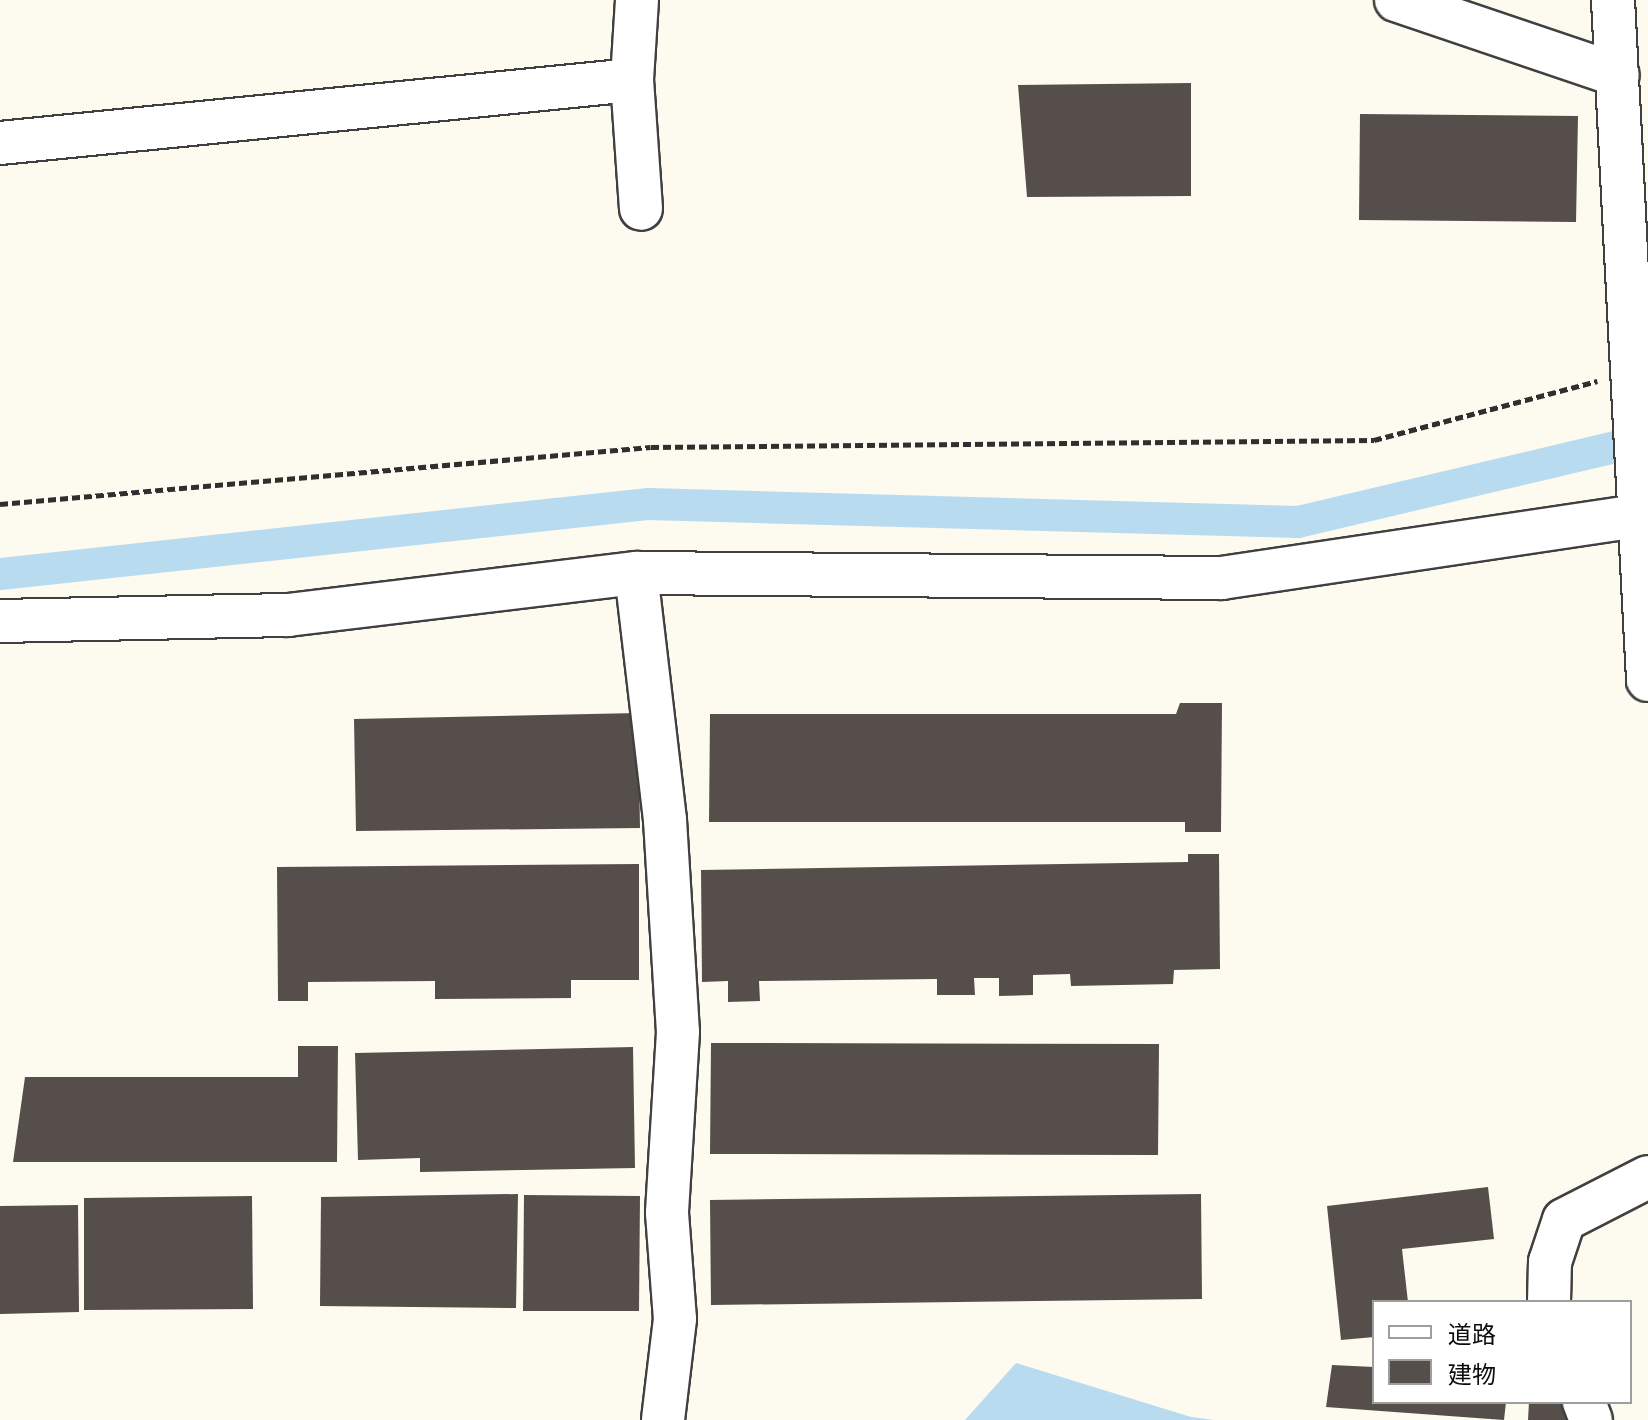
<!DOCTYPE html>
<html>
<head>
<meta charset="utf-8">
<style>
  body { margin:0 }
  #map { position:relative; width:1648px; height:1420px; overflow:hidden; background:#fdfaef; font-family:"Times New Roman","Noto Sans JP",serif }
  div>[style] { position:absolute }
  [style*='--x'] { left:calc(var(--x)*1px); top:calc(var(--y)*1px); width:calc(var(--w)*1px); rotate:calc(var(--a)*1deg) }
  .water>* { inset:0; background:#b8dbf0 }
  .canal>* { height:32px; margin:-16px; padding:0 16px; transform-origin:16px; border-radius:16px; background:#b8dbf0 }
  .building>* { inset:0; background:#554e4a }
  .path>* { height:5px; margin-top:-2.5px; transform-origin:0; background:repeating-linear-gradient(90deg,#2f2f2f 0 8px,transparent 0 12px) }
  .roads { filter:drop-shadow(2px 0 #404040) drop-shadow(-2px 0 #404040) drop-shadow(0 2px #404040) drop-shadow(0 -2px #404040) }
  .minor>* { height:42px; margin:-21px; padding:0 21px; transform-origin:21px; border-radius:21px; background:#fff }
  span { translate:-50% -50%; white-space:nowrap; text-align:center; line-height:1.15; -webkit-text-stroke:8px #fff; paint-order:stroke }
  .legend { position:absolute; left:1372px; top:1300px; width:260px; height:104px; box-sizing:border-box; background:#fff; border:2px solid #9e9e9e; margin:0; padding:10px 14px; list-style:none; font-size:24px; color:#0d0d0d }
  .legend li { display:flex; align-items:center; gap:16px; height:40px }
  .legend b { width:40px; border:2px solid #9e9e9e }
</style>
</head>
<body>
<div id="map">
  <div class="water">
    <div style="clip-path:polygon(1016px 1363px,1191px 1417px,1214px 1420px,965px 1420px)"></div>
  </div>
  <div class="canal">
    <div style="--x:0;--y:574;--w:653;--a:-6.16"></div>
    <div style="--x:649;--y:504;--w:649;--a:1.59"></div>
    <div style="--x:1298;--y:522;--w:360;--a:-13.3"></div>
  </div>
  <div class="building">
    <div style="clip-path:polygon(1191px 83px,1191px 196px,1027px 197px,1018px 85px)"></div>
    <div style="clip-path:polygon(1360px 114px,1578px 116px,1576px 222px,1359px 220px)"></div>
    <div style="clip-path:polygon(1180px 703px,1222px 703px,1221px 832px,1185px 832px,1185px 822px,709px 822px,710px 714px,1176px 714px)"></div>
    <div style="clip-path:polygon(638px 713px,640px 828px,356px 831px,354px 719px)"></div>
    <div style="clip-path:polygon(1188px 854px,1219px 854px,1220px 969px,1174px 970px,1173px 984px,1071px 986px,1070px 974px,1033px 975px,1033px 995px,999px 996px,999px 978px,974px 978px,975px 995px,937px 995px,937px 979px,759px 981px,760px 1001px,728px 1002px,728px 981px,702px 982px,701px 870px,1188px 862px)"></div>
    <div style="clip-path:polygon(639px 864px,639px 980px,571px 980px,571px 998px,435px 999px,435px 981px,308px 982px,308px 1001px,278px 1001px,277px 867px)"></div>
    <div style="clip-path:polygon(711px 1043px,1159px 1044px,1158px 1155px,710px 1154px)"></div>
    <div style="clip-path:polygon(298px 1046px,338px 1046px,337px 1162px,13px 1162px,25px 1077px,298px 1077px)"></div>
    <div style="clip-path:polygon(633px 1047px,635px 1168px,420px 1172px,420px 1158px,358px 1160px,355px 1053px)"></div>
    <div style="clip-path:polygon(1488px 1187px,1494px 1239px,1402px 1249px,1408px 1302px,1374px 1302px,1374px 1337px,1341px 1340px,1327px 1206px)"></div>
    <div style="clip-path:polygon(518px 1194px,516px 1308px,320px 1306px,321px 1197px)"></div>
    <div style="clip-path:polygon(1201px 1194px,1202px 1299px,711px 1305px,710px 1200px)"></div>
    <div style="clip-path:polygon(524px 1195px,640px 1196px,639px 1311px,523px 1311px)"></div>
    <div style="clip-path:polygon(252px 1196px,253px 1309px,84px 1310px,84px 1198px)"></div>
    <div style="clip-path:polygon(78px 1205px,79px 1312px,0 1314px,0 1206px)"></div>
    <div style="clip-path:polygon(1332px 1365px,1374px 1367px,1374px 1402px,1506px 1402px,1504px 1420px,1326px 1407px)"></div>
    <div style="clip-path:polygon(1529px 1402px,1570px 1402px,1568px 1420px,1528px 1420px)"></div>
  </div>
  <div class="path">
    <div style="--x:0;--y:504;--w:653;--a:-5"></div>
    <div style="--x:651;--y:447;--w:723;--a:-0.55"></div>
    <div style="--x:1374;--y:440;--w:231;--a:-14.8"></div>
  </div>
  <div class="roads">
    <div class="minor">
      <div style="--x:637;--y:0;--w:80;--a:93.6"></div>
      <div style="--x:632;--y:80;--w:129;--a:86"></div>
      <div style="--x:1396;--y:0;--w:234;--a:18.7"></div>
      <div style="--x:1613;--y:0;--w:681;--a:87.05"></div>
      <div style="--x:0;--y:143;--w:635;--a:-5.69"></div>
      <div style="--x:636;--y:573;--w:249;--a:83.3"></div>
      <div style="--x:665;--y:820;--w:212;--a:86.5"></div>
      <div style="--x:678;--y:1032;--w:181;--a:93.5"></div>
      <div style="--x:667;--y:1213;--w:106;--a:85.7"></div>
      <div style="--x:675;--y:1319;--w:102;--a:96.8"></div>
      <div style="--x:0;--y:621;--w:288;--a:-1.2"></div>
      <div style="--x:288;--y:615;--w:351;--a:-6.9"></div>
      <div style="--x:636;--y:573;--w:586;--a:0.49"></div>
      <div style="--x:1222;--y:578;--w:419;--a:-8.5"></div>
      <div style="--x:1549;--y:1302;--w:40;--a:-88.6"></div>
      <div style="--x:1550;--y:1262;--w:44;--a:-71.6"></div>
      <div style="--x:1564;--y:1220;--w:94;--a:-27.1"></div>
      <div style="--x:1584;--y:1402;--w:19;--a:69"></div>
    </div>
  </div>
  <ul class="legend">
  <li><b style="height:10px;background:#fff"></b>道路</li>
  <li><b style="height:22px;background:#554e4a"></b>建物</li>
  </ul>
</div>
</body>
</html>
